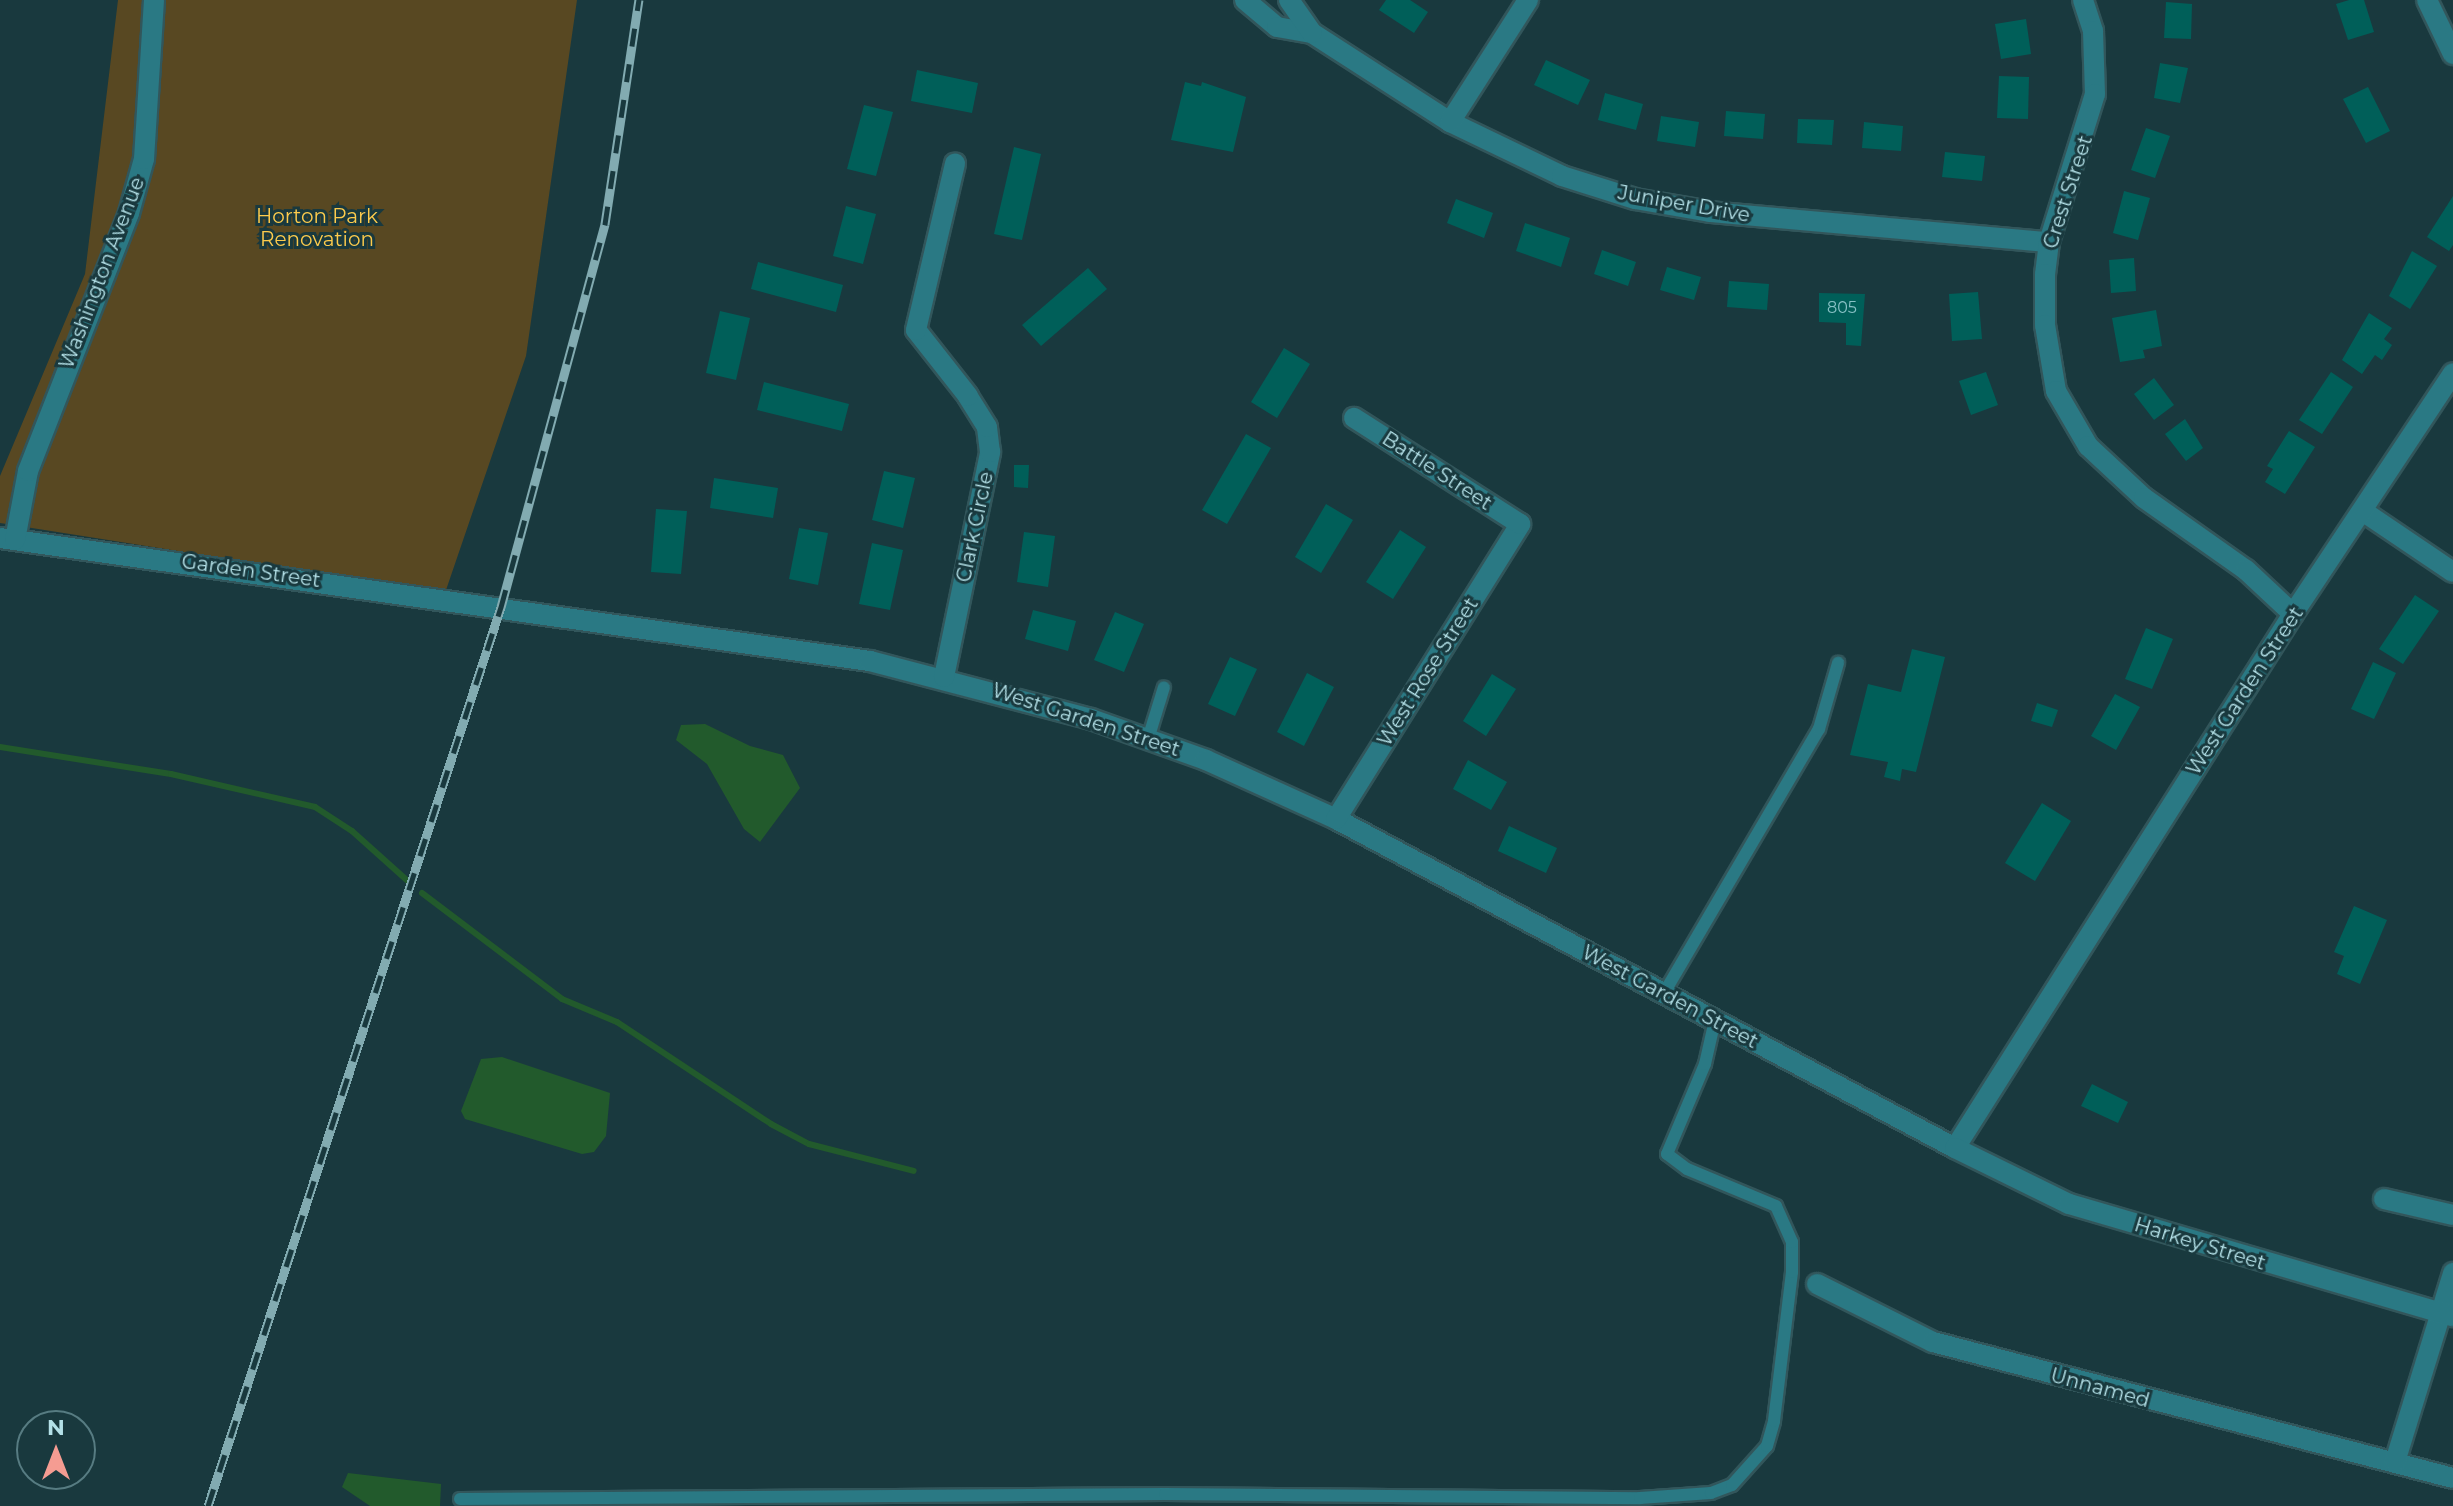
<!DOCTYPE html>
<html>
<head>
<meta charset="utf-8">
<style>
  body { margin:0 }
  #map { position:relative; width:2453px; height:1506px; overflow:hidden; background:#19393e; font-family:Montserrat,sans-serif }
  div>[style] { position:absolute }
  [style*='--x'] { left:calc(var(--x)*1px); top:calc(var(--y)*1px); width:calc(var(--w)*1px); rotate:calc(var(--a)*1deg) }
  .green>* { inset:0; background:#584822 }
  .water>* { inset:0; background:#225a2c }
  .stream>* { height:6px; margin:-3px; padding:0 3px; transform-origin:3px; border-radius:3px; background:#225a2c }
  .building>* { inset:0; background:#005f59 }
  .roads { filter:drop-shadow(2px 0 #32565b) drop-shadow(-2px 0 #32565b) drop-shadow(0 2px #32565b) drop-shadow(0 -2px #32565b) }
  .service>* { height:12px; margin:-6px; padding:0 6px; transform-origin:6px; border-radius:6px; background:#2a7984 }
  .minor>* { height:20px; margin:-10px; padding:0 10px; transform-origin:10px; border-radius:10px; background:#2a7984 }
  .tertiary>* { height:20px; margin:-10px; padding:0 10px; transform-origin:10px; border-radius:10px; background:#2a7984 }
  .rail>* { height:9px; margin-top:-4.5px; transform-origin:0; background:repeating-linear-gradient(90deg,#19393e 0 18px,#82abb1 0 36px); box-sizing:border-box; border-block:2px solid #82abb1 }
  span { translate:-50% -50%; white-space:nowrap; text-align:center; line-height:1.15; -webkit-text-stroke:6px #19393e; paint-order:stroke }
  .number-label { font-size:16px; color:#87c0c4 }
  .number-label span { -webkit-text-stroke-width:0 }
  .street-label { font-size:20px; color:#b4e1e8 }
  .park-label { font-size:20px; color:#fdcb4c }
  .north { position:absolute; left:16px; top:1410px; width:80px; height:80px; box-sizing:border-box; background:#19393e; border:2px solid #577c82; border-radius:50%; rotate:0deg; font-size:22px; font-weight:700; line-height:32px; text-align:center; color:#b4e1e8 }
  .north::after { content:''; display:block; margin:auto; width:28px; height:36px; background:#f59c92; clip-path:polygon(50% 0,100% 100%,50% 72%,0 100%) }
</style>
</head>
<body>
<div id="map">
  <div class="green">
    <div style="clip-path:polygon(118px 0,577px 0,526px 356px,445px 593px,0 523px,0 476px,85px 274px)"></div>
  </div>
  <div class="water">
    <div style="clip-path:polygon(705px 724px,750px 746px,783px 755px,800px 788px,760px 842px,744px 829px,707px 764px,676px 740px,681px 725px)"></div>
    <div style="clip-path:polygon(502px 1057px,610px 1093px,606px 1136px,594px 1152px,582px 1154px,465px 1119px,461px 1111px,481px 1059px)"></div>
    <div style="clip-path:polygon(348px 1473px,441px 1484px,440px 1506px,370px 1506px,342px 1487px)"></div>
  </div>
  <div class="stream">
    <div style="--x:0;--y:747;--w:173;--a:9"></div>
    <div style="--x:171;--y:774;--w:148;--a:12.9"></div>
    <div style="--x:315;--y:807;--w:44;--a:33"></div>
    <div style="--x:352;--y:831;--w:76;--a:41.8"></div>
    <div style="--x:422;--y:893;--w:176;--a:37.1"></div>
    <div style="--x:562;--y:999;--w:60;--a:22.7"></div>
    <div style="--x:617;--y:1022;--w:185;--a:33.5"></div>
    <div style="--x:771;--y:1124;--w:43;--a:27.8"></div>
    <div style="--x:809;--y:1144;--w:108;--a:14.4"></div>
  </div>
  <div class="building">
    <div style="clip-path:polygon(1386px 0,1410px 0,1428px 12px,1414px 33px,1379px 10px)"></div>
    <div style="clip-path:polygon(2349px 0,2364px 0,2374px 32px,2348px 40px,2336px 4px)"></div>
    <div style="clip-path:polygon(2166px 2px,2192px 4px,2191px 39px,2164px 38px)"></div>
    <div style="clip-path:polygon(2026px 19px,2031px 54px,2001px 59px,1995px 24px)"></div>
    <div style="clip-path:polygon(1546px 60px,1590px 80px,1578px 105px,1534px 85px)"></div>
    <div style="clip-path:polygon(2160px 63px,2188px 68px,2180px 103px,2154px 98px)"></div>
    <div style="clip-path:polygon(917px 70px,978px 83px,972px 113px,911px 101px)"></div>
    <div style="clip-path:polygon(1999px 76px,2029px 77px,2028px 119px,1997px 118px)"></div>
    <div style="clip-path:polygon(1185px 82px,1201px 86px,1202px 82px,1246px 97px,1233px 152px,1171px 140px)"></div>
    <div style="clip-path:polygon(2368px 87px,2390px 131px,2366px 143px,2343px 99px)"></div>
    <div style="clip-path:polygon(1605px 93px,1643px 104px,1636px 130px,1598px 120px)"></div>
    <div style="clip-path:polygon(864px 105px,893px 112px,876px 176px,847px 169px)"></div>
    <div style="clip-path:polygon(1726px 111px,1765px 114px,1763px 139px,1724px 136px)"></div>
    <div style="clip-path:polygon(1661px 116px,1699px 122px,1695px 147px,1657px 141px)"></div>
    <div style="clip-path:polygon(1798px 119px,1834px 120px,1832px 145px,1797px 143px)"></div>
    <div style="clip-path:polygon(1864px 122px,1903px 126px,1901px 151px,1862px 148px)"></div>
    <div style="clip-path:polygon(2146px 128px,2170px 136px,2155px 178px,2131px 170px)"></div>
    <div style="clip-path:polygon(1014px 147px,1041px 154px,1022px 240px,994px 234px)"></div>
    <div style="clip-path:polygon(1945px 152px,1985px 156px,1982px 181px,1942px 177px)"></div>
    <div style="clip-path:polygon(2124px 191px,2150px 198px,2138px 240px,2113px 233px)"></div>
    <div style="clip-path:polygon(2453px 196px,2453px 245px,2449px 251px,2427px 237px)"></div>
    <div style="clip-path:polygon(1456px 199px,1493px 213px,1484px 238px,1447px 223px)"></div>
    <div style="clip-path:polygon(846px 206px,876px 214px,863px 264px,833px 256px)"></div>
    <div style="clip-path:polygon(1525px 223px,1570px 238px,1561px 267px,1516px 251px)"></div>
    <div style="clip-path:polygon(1602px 250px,1636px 262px,1628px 286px,1594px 274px)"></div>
    <div style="clip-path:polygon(2412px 251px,2437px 266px,2410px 309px,2389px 296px)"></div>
    <div style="clip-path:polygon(2134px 258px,2136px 291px,2111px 293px,2109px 260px)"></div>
    <div style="clip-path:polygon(758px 262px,843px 285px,836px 312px,751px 289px)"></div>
    <div style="clip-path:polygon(1667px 267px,1701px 277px,1694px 300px,1660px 290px)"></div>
    <div style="clip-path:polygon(1088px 268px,1107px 289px,1041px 346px,1022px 325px)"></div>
    <div style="clip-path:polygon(1729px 281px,1769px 284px,1767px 310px,1727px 307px)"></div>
    <div style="clip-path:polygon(1978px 292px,1982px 339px,1952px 341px,1949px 294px)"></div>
    <div style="clip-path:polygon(1819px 293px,1865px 294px,1861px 346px,1846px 345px,1846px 323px,1819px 322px)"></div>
    <div style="clip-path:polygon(2156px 310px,2162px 346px,2143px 350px,2145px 358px,2120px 362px,2112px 318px)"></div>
    <div style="clip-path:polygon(720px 311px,750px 318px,736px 380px,706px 373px)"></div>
    <div style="clip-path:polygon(2369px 313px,2392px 328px,2384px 339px,2392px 345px,2382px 360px,2375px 355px,2362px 374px,2342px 360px)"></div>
    <div style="clip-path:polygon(1284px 348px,1310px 364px,1277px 418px,1251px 402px)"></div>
    <div style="clip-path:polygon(1986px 372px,1998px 405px,1971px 415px,1959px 381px)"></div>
    <div style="clip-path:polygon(2331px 372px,2353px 387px,2322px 434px,2299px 420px)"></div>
    <div style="clip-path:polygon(2154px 378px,2174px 405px,2154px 420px,2134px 394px)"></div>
    <div style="clip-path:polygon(764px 382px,849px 404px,842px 431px,757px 410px)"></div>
    <div style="clip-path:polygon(2185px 419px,2203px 448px,2186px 461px,2165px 434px)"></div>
    <div style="clip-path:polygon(2289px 431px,2315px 447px,2285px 494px,2265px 482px,2273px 469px,2267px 466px)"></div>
    <div style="clip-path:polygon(1246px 434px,1271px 448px,1227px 524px,1202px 510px)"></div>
    <div style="clip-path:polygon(1014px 465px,1029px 465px,1028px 488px,1014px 487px)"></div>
    <div style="clip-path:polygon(884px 471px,915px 478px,903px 528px,872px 520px)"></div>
    <div style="clip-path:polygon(714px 478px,778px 488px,773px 518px,710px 508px)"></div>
    <div style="clip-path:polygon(1326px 504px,1353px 520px,1321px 573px,1295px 557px)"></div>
    <div style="clip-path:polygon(656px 509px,687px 511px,681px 574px,651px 572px)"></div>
    <div style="clip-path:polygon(799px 528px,828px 533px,818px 585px,789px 579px)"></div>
    <div style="clip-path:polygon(1400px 530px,1426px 547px,1393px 599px,1366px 582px)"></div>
    <div style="clip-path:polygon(1024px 532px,1055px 536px,1048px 587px,1017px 582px)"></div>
    <div style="clip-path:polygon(872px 543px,903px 550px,890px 610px,859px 604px)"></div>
    <div style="clip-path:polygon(2415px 595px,2439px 611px,2403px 664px,2379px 649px)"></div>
    <div style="clip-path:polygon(1033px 610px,1076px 621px,1068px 651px,1025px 639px)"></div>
    <div style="clip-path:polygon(1115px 612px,1144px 624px,1124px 672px,1094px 660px)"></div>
    <div style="clip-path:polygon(2146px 628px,2173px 639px,2152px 689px,2125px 679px)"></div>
    <div style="clip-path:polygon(1912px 649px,1945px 657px,1916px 772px,1902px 769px,1900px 781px,1884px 777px,1888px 762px,1850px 755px,1868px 684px,1901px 692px)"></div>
    <div style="clip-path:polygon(1230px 657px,1257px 669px,1235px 716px,1208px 704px)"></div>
    <div style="clip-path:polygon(2373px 662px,2396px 673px,2374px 719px,2351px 709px)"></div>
    <div style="clip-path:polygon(1307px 673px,1334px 687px,1304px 746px,1277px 732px)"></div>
    <div style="clip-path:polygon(1492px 674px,1516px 689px,1486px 736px,1463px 721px)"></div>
    <div style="clip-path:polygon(2115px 694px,2140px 707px,2116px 750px,2091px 736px)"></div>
    <div style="clip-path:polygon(2037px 703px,2058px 710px,2052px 727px,2031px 721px)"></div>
    <div style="clip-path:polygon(1468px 760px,1507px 782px,1491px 810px,1453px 789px)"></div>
    <div style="clip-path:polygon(2042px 803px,2071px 821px,2035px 881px,2005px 863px)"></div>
    <div style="clip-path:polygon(1509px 826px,1557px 848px,1546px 873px,1498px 851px)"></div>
    <div style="clip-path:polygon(2354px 906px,2387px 920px,2360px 984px,2337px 974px,2344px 956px,2334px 952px)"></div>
    <div style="clip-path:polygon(2092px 1084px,2128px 1102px,2118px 1123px,2081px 1106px)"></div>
  </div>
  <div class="roads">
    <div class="service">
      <div style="--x:1148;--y:739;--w:54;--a:-72.9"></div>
      <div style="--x:1664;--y:993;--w:306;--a:-59.6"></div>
      <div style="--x:1819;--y:729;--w:69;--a:-73.9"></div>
      <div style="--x:460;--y:1499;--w:705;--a:-0.41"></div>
      <div style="--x:1165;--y:1494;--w:475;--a:0.5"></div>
      <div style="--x:1640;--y:1498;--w:71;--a:-4"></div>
      <div style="--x:1711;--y:1493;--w:22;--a:-21"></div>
      <div style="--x:1732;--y:1485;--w:52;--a:-48.1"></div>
      <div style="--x:1767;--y:1446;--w:26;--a:-74"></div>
      <div style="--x:1774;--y:1421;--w:150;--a:-83.1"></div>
      <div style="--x:1792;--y:1272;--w:30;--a:-90"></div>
      <div style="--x:1792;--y:1242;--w:39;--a:-114"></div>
      <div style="--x:1776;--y:1206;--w:96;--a:-157.4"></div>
      <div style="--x:1687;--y:1169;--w:25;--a:-143"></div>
      <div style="--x:1667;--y:1154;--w:98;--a:-67.1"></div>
      <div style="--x:1705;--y:1064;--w:45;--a:-77.2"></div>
    </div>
    <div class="minor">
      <div style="--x:1245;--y:0;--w:42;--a:40.2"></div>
      <div style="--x:1277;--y:27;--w:36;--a:10"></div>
      <div style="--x:1312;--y:33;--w:164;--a:32.8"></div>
      <div style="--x:1450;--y:122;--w:124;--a:25.7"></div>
      <div style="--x:1562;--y:176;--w:77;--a:17.5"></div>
      <div style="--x:1635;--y:199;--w:76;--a:9.8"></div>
      <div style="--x:1710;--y:212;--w:340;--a:5.1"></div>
      <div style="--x:1289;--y:0;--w:40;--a:55.1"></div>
      <div style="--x:2083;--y:0;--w:33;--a:72"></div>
      <div style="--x:2093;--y:31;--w:63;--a:88.2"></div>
      <div style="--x:2095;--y:94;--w:155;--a:107.3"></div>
      <div style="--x:2049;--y:242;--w:32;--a:97"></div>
      <div style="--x:2045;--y:274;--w:51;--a:90"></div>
      <div style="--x:2045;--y:325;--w:67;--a:80.5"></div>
      <div style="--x:2056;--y:391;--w:64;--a:59.8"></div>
      <div style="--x:2088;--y:446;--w:76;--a:42.9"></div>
      <div style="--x:2144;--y:498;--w:125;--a:35.2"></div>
      <div style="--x:2246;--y:570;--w:64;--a:43.1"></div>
      <div style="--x:2427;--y:0;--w:60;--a:64.3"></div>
      <div style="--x:1450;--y:122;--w:145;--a:-57.4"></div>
      <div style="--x:2364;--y:512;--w:107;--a:34"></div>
      <div style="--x:0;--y:538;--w:879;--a:8.05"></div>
      <div style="--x:870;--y:661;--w:228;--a:14.7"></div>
      <div style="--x:1091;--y:719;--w:122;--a:19.6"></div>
      <div style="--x:1206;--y:760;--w:143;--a:24.4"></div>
      <div style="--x:1336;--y:819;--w:701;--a:27.99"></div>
      <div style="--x:1955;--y:1148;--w:632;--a:-57.67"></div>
      <div style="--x:2293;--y:614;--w:289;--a:-56.4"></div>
      <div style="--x:15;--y:540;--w:70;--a:-79.3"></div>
      <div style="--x:28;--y:471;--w:277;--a:-68.6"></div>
      <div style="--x:129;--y:213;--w:56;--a:-74.5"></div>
      <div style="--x:144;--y:159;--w:159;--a:-86.4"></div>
      <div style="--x:944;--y:677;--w:230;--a:-78.4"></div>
      <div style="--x:990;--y:452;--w:25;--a:-97"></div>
      <div style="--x:987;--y:427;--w:36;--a:-122"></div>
      <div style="--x:968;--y:396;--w:84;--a:-128.2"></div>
      <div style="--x:916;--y:330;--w:171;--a:-76.8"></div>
      <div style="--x:1336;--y:819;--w:348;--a:-58"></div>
      <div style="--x:1520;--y:524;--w:197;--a:-147.4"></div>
      <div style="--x:2384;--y:1199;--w:71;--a:13.1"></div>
      <div style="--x:1817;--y:1284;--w:130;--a:26.6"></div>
      <div style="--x:1933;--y:1342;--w:537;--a:14.66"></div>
      <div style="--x:2395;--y:1462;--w:198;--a:-72.9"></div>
    </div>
    <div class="tertiary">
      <div style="--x:1955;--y:1148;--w:127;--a:26.2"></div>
      <div style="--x:2069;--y:1204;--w:400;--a:16.3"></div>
    </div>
  </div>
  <div class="rail">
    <div style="--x:208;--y:1506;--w:946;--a:-71.95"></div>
    <div style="--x:501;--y:607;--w:397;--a:-74.8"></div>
    <div style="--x:605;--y:224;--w:227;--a:-81.4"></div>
  </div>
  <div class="number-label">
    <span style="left:1842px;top:308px">805</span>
  </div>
  <div class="street-label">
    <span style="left:2068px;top:192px;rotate:-72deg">Crest Street</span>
    <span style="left:1684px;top:204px;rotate:10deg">Juniper Drive</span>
    <span style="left:102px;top:273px;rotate:-69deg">Washington Avenue</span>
    <span style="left:1437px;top:471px;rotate:33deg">Battle Street</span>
    <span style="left:975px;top:527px;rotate:-78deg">Clark Circle</span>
    <span style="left:251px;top:571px;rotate:8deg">Garden Street</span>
    <span style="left:1428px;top:672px;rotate:-58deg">West Rose Street</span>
    <span style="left:2245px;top:691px;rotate:-57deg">West Garden Street</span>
    <span style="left:1086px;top:720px;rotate:18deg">West Garden Street</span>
    <span style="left:1670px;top:997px;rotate:28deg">West Garden Street</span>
    <span style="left:2200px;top:1244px;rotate:17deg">Harkey Street</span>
    <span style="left:2100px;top:1388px;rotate:15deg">Unnamed</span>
  </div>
  <div class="park-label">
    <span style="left:317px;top:228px">Horton Park<br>Renovation</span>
  </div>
  <div class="north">N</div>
</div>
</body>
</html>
